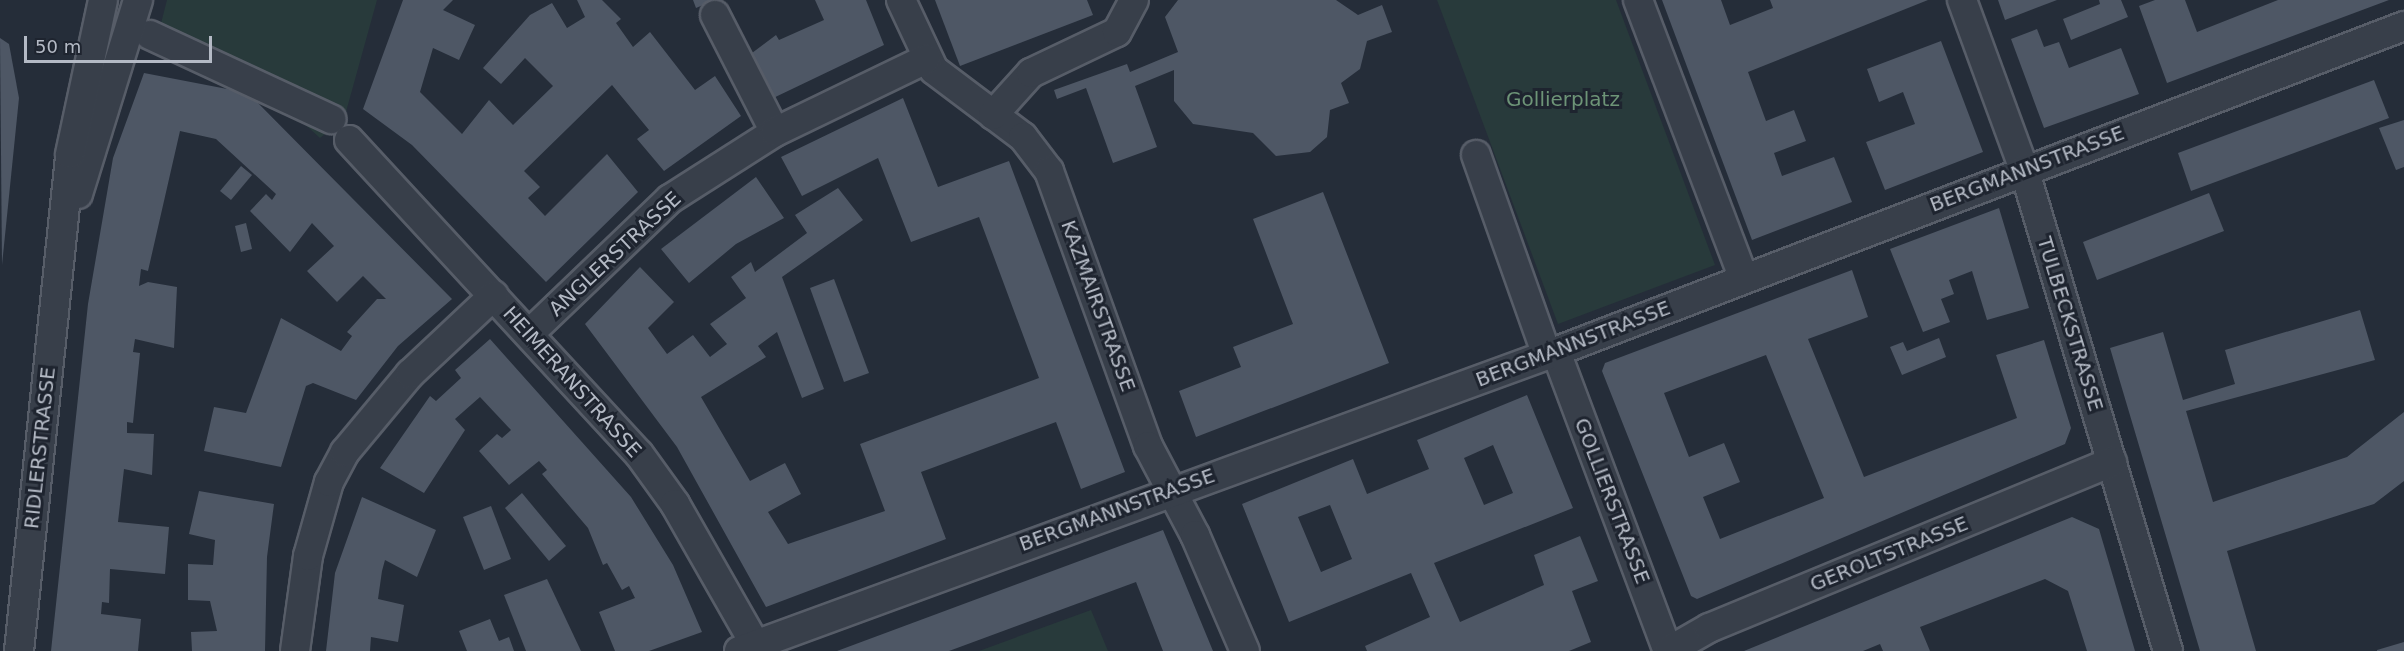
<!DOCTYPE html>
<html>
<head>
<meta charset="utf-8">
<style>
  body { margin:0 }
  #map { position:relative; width:2404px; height:651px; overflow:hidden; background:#252d39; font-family:"DejaVu Sans",sans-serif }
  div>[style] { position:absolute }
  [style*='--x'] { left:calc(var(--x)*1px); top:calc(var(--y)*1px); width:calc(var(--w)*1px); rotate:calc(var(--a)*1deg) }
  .green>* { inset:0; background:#283a3b }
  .building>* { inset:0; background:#4e5765 }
  .roads { filter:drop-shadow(2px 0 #575d68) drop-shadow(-2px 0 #575d68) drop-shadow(0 2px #575d68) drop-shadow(0 -2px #575d68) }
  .minor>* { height:28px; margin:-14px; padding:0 14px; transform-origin:14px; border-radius:14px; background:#383f4a }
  span { translate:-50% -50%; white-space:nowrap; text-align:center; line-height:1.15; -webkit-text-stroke:6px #1e242f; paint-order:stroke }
  .park-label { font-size:20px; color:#6d9477 }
  .street-label { font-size:20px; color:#b4bac5 }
  .scale { position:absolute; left:24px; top:36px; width:188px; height:27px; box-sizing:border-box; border:3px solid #b4bac5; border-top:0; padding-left:8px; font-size:18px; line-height:21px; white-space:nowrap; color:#b4bac5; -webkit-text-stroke:4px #1e242f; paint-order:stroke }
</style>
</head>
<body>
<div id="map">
  <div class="green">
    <div style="clip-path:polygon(167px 0,377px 0,344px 119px,320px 138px,245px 70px,159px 31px)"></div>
    <div style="clip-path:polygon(1437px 0,1616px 0,1715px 265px,1558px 324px)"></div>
    <div style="clip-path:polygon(1091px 610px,1108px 651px,979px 651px,1036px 630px)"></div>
  </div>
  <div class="building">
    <div style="clip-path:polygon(403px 0,453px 0,443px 10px,475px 25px,459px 60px,433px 48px,420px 92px,462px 134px,489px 100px,513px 125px,553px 86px,525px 58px,501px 84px,483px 68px,530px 15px,552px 3px,567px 28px,585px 17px,577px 0,602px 0,621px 19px,616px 23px,633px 47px,650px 32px,695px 90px,715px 76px,741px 116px,664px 171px,637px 139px,649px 130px,612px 85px,524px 171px,540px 187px,528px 198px,545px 216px,607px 154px,638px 192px,546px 282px,412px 145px,363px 109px)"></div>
    <div style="clip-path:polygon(693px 0,715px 0,696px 8px)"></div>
    <div style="clip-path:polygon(815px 0,866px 0,884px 45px,767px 101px,744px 59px,776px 35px,779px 40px,824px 20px)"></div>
    <div style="clip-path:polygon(935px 0,1087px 0,1093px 15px,960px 66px)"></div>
    <div style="clip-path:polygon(1178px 0,1336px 0,1358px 15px,1382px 5px,1392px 32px,1367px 41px,1360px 69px,1341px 83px,1349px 103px,1330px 110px,1327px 137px,1310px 152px,1276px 156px,1253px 133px,1193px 124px,1174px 101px,1174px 70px,1135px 86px,1157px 147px,1113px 163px,1086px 88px,1057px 99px,1054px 90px,1127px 64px,1130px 72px,1178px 52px,1165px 17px)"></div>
    <div style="clip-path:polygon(1662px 0,1721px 0,1730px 25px,1773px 8px,1770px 0,1928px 0,1748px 72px,1766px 121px,1794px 110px,1806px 141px,1774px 153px,1782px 176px,1834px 157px,1852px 202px,1752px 240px)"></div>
    <div style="clip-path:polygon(1998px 0,2057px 0,2005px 20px)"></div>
    <div style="clip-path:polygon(2099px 0,2121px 0,2128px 17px,2071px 40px,2063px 19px,2100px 4px)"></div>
    <div style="clip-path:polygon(2155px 0,2185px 0,2197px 32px,2278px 0,2389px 0,2167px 83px,2139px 6px)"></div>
    <div style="clip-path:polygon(2037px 29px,2044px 47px,2059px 42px,2069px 68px,2121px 48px,2139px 94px,2044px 128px,2011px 39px)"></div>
    <div style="clip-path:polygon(0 38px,9px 44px,19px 98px,2px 265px)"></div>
    <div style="clip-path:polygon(1941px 41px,1983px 152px,1885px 190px,1866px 142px,1915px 124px,1903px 92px,1879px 102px,1867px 69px)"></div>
    <div style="clip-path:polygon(144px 73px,248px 93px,452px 299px,398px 346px,356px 400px,313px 383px,306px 386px,281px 467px,204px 451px,214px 407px,246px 413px,281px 318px,341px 351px,352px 336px,347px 332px,377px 299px,386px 299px,363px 276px,337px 302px,307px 271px,334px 246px,312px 223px,290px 252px,250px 211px,266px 194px,272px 200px,276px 194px,216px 139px,180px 131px,148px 271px,141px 269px,139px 286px,148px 282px,177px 287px,174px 348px,135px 339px,133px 352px,140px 353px,133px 423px,127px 422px,127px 433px,154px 434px,152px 475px,124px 469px,118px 522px,169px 527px,165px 574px,110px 569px,109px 603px,102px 602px,101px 614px,141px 619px,138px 651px,51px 651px,88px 304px,113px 158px)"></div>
    <div style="clip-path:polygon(2374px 80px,2389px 118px,2191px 191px,2178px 153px)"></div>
    <div style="clip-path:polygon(903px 98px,938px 187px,1009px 161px,1125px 472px,1081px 489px,1056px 422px,932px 468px,921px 472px,946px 539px,766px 607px,677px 447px,585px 324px,640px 267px,674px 302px,648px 328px,667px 354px,693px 335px,710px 357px,727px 344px,710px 324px,746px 298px,731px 277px,751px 262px,755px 272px,807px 233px,795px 215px,838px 188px,863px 220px,782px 277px,824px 389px,802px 398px,777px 332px,758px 346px,766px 357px,701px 397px,750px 481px,785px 463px,801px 494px,768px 512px,788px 544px,885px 511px,860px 444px,1039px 378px,979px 217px,911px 242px,878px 158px,802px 196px,781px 157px)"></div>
    <div style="clip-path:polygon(2404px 120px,2404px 167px,2396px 170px,2379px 128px)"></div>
    <div style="clip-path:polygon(241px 166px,252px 175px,231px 200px,220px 191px)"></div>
    <div style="clip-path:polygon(756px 177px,784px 218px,736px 244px,689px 283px,661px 249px)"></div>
    <div style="clip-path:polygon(1323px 192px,1389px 363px,1196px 437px,1179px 391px,1241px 367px,1233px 347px,1293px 324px,1253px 219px)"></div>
    <div style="clip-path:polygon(2209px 193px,2224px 231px,2097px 280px,2083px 242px)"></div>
    <div style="clip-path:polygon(1999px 208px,2029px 308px,1987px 320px,1972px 271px,1949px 280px,1954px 294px,1941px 299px,1950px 322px,1923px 332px,1890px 249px)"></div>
    <div style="clip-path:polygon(246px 223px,252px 249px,241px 252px,235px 226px)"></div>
    <div style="clip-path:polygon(evenodd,1852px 270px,1868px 317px,1808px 339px,1864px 477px,2017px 418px,1996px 355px,2044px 340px,2071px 428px,2065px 444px,1697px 599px,1691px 596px,1602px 371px,1605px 363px,1852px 270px,1766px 355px,1824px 498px,1720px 539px,1703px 497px,1740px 482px,1724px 443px,1689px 457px,1664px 393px,1766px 355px)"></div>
    <div style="clip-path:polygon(834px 279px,869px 373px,844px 382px,810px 288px)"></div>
    <div style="clip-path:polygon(2360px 310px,2375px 360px,2186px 411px,2213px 502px,2347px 457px,2404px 412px,2404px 481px,2374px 504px,2227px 551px,2256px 651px,2200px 651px,2110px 348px,2163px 332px,2183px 400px,2235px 384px,2225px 350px)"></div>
    <div style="clip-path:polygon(1939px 338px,1946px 357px,1902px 375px,1890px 347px,1903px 342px,1907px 351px)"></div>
    <div style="clip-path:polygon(490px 339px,631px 497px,673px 565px,702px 632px,649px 651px,615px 651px,599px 612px,635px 598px,629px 586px,622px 590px,607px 563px,603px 565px,588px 528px,542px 474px,547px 470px,539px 461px,509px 485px,479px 451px,497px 434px,502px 438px,511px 430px,480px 397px,455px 419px,465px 430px,424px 493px,380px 468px,430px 396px,436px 401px,461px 378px,455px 370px)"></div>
    <div style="clip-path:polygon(evenodd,1527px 395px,1573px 508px,1434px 563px,1460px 622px,1544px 585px,1534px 555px,1580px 536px,1598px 581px,1572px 591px,1591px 642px,1569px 651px,1367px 651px,1365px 646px,1430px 617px,1411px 573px,1289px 622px,1242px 504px,1353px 459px,1367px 494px,1429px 469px,1417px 440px,1527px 395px,1493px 445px,1513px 493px,1484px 505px,1464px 458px,1493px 445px,1527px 395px,1330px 505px,1352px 559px,1321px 572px,1298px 517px,1330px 505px)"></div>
    <div style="clip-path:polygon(199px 491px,274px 504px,267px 557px,265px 651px,192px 651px,191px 632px,217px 631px,210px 601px,188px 600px,188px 564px,213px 565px,215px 540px,189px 534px)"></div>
    <div style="clip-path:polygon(522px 493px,566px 546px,549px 561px,505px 508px)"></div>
    <div style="clip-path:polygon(362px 497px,436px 530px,417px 577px,385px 560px,382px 571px,378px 599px,404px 605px,398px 642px,371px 637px,370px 651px,326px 651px,335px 573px)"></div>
    <div style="clip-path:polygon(491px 506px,511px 559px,484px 570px,463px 517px)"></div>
    <div style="clip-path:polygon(2072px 517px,2099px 529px,2135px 651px,2087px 651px,2068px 591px,2045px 579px,1920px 627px,1930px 651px,1883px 651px,1880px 644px,1863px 651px,1744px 651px)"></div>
    <div style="clip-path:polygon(1163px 530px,1213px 651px,1163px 651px,1136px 582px,949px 651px,837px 651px)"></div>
    <div style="clip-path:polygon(547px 579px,581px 651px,526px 651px,504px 595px)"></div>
    <div style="clip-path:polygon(490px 619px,499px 641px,509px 637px,514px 651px,467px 651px,459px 631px)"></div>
    <div style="clip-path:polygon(2404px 642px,2404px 651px,2377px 651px,2377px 650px)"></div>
  </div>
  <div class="roads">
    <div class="minor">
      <div style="--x:901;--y:0;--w:77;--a:64.8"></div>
      <div style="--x:934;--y:70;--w:111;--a:37"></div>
      <div style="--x:1023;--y:137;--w:43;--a:52.6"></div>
      <div style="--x:1049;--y:171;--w:292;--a:70.2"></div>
      <div style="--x:1148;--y:446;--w:101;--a:62.2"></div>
      <div style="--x:1195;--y:535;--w:126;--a:66.7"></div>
      <div style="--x:1638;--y:0;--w:298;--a:69.2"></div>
      <div style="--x:1962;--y:0;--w:180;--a:69.9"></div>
      <div style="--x:2024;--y:169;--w:503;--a:73.37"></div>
      <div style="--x:715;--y:15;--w:131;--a:62.9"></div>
      <div style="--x:150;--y:35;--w:200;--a:24.9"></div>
      <div style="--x:993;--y:115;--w:57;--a:-47.9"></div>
      <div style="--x:1031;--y:73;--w:95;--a:-25.5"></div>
      <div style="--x:1117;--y:32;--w:36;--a:-62"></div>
      <div style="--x:349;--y:140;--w:427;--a:47.3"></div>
      <div style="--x:639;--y:454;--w:62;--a:54.2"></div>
      <div style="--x:675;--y:504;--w:169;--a:60.3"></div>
      <div style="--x:1476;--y:155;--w:212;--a:70.5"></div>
      <div style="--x:78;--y:194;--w:203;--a:-72.8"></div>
      <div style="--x:529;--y:334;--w:195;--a:-43.8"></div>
      <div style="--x:670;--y:199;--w:125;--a:-32.5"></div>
      <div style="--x:775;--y:132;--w:168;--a:-25.8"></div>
      <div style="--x:1556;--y:352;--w:319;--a:69.5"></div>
      <div style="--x:19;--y:651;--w:500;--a:-84.1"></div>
      <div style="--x:70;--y:154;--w:157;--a:-77.9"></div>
      <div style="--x:295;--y:651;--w:96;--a:-82.2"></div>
      <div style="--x:308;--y:556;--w:77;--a:-74.2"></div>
      <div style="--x:329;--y:482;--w:34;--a:-62"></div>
      <div style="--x:345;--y:452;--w:102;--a:-50.2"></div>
      <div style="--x:410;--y:374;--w:115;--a:-43.2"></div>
      <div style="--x:739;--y:651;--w:861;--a:-20.12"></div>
      <div style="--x:1547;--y:355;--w:918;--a:-21"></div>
      <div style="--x:1669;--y:651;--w:46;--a:-29.9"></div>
      <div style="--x:1709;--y:628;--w:436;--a:-22.4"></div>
    </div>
  </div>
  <div class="park-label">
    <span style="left:1563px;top:99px">Gollierplatz</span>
  </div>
  <div class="street-label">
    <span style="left:2027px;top:169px;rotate:-21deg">BERGMANNSTRASSE</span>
    <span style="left:615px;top:254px;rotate:-43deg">ANGLERSTRASSE</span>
    <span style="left:1098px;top:306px;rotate:70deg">KAZMAIRSTRASSE</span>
    <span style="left:2070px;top:324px;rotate:73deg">TULBECKSTRASSE</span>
    <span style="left:1573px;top:344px;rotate:-21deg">BERGMANNSTRASSE</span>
    <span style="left:572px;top:382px;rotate:48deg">HEIMERANSTRASSE</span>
    <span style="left:40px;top:448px;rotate:-84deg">RIDLERSTRASSE</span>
    <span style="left:1612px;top:501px;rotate:69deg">GOLLIERSTRASSE</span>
    <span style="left:1117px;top:510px;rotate:-20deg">BERGMANNSTRASSE</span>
    <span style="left:1889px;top:554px;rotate:-22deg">GEROLTSTRASSE</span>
  </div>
  <div class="scale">50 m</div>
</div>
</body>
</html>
